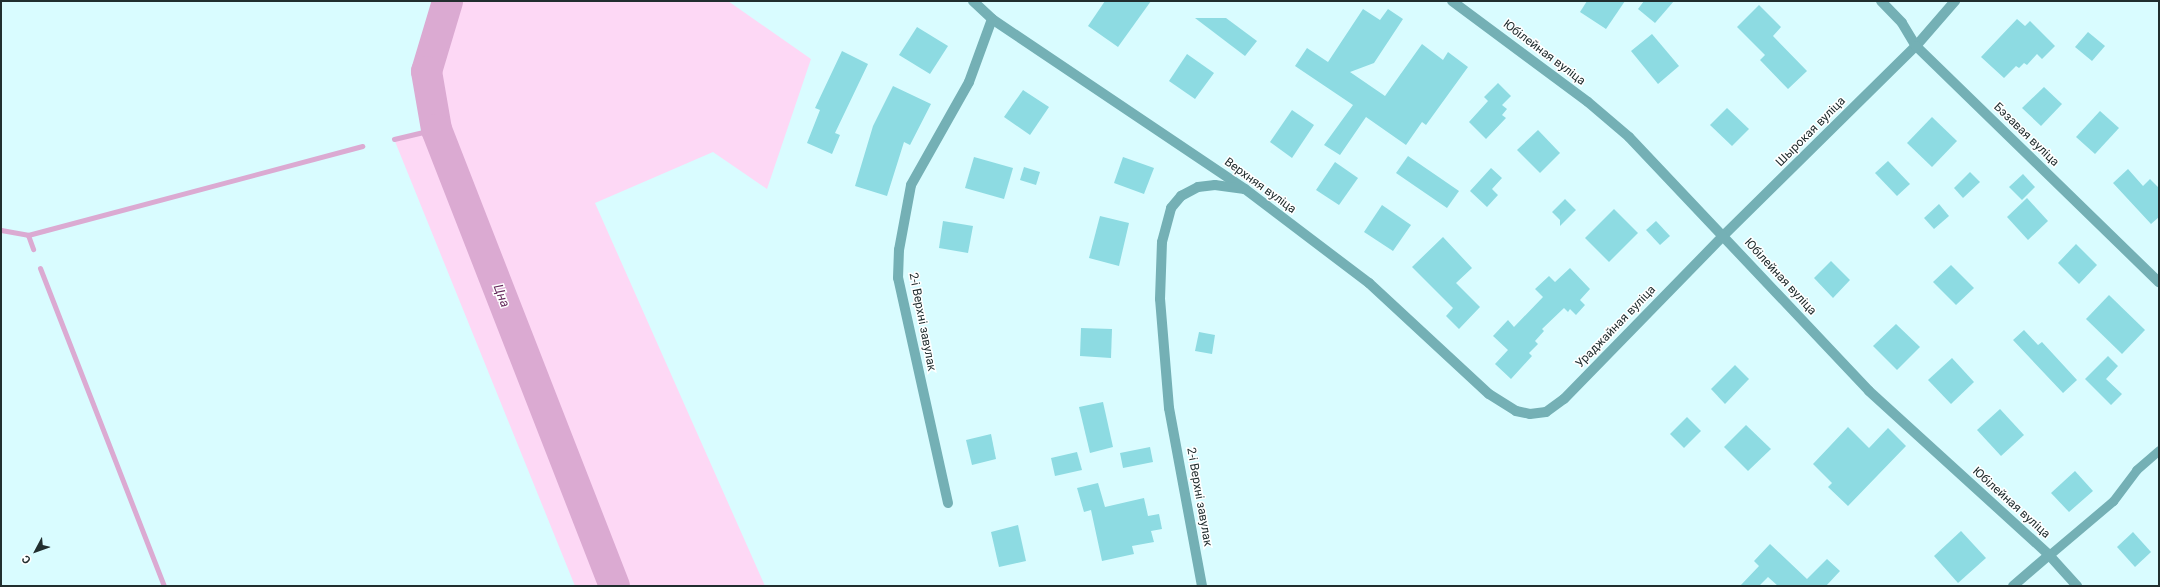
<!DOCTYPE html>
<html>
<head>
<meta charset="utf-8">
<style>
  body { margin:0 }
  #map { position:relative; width:2160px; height:587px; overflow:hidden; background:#d9fcff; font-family:Roboto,sans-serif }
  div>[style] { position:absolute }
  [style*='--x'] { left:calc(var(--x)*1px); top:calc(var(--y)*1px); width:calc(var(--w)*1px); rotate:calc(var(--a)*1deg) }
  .green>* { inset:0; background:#fdd8f5 }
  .stream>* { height:5px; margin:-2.5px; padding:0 2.5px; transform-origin:2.5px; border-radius:2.5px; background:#dbaad2 }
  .river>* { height:31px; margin:-15.5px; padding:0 15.5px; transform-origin:15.5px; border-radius:15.5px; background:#dbaad2 }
  .building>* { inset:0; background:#8ddbe2 }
  .lane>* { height:9px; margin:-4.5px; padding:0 4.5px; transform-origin:4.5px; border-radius:4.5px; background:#74b0b5 }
  .street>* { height:10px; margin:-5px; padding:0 5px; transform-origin:5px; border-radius:5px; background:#74b0b5 }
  span { translate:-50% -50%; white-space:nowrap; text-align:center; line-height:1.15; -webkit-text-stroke:3px #fff; paint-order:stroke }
  .street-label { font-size:12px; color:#212e2f }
  .water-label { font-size:13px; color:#652a5c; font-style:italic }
  .frame { position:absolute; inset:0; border:2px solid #212e2f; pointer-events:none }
  .north { position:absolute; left:16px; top:531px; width:40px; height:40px; -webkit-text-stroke:3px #fff; paint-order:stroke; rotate:229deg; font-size:11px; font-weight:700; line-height:16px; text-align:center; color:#212e2f }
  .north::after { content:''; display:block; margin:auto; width:14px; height:18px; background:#212e2f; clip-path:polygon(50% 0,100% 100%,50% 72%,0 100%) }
</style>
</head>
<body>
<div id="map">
  <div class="green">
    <div style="clip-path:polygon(447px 1px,728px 1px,811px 59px,767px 189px,713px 152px,595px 203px,765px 586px,575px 586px,394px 139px,436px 129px,426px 71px)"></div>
  </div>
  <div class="stream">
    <div style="--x:394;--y:139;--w:43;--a:-13.4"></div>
    <div style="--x:1;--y:230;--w:27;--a:10"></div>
    <div style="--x:28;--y:235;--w:346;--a:-14.9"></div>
    <div style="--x:28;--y:235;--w:15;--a:70"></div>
    <div style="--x:40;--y:268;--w:341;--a:68.7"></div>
  </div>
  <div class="river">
    <div style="--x:447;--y:1;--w:73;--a:106.7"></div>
    <div style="--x:426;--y:71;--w:59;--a:80.2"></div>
    <div style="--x:436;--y:129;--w:490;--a:68.7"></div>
  </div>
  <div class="building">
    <div style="clip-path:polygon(1105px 1px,1151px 1px,1118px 47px,1088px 26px)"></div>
    <div style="clip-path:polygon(1587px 1px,1625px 1px,1606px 29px,1580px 12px)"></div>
    <div style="clip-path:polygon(1644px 1px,1674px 1px,1655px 23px,1638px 9px)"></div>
    <div style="clip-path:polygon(1759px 5px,1781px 27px,1773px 36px,1807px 71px,1788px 89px,1760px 60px,1765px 55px,1737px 27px)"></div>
    <div style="clip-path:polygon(1363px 9px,1380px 20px,1388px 9px,1403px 19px,1374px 63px,1350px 72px,1385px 96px,1422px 44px,1443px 60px,1448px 52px,1468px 67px,1426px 125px,1422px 122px,1406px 145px,1366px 117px,1340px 155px,1324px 145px,1353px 105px,1295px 66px,1307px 48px,1328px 62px)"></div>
    <div style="clip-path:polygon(1195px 18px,1226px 18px,1257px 41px,1245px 56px)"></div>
    <div style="clip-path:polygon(2017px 19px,2025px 26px,2030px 21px,2055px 46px,2042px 59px,2037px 54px,2027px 65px,2024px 63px,2019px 68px,2016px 66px,2004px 78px,1981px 57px)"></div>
    <div style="clip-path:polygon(917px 27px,948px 46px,930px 74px,899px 55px)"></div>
    <div style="clip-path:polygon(2088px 32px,2105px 46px,2092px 61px,2075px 47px)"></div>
    <div style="clip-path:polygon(1652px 34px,1679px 66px,1658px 84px,1631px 51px)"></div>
    <div style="clip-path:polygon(842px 51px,868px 64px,835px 133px,840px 135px,832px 154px,807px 143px,820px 110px,815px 108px)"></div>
    <div style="clip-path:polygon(1187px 54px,1214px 73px,1195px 99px,1169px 81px)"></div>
    <div style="clip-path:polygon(1498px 83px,1511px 96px,1502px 105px,1507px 109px,1502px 115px,1506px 118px,1486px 139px,1469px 122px,1488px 101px,1484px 97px)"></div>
    <div style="clip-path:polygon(893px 86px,931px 104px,910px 145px,904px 142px,887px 196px,855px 186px,873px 126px)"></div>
    <div style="clip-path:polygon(2044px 87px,2062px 104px,2041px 126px,2022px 108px)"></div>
    <div style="clip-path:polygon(1023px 90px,1049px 107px,1030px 135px,1004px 117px)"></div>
    <div style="clip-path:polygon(1727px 108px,1749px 129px,1732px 146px,1710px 125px)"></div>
    <div style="clip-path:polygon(1292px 110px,1314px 125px,1292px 158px,1270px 142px)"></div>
    <div style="clip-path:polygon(2100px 111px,2119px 128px,2095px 154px,2076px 137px)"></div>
    <div style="clip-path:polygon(1932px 117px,1957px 141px,1932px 167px,1907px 143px)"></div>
    <div style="clip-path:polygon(1538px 130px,1560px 153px,1540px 173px,1517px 150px)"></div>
    <div style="clip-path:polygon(1408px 156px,1459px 191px,1447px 208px,1396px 173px)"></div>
    <div style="clip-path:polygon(974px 157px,1013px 168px,1004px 199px,965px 188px)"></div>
    <div style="clip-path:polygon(1123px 157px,1154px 168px,1144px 194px,1114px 183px)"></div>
    <div style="clip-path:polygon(1888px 161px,1910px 184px,1897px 196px,1875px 173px)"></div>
    <div style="clip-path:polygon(1335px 162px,1358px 178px,1339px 205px,1316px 190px)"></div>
    <div style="clip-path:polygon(1024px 167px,1040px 172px,1036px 185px,1020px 180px)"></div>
    <div style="clip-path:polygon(1491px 168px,1502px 178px,1492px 189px,1498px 195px,1487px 207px,1470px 191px)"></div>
    <div style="clip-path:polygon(2128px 169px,2143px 186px,2150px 179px,2159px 188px,2159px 217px,2151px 224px,2113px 183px)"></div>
    <div style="clip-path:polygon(1970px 172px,1980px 182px,1963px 198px,1954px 188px)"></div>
    <div style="clip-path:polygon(2023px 174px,2035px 187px,2022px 200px,2009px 187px)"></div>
    <div style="clip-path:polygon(2027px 198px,2048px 221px,2028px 240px,2007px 217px)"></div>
    <div style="clip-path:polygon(1565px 199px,1576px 210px,1560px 226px,1560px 220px,1552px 212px)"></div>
    <div style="clip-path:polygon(1939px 204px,1949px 216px,1934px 229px,1924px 218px)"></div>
    <div style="clip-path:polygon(1382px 205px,1411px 225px,1393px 251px,1364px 232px)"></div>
    <div style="clip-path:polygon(1614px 209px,1638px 233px,1609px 262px,1585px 238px)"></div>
    <div style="clip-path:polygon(1100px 216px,1129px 223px,1119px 266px,1089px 258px)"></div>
    <div style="clip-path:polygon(943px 221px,973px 226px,968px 253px,939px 248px)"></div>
    <div style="clip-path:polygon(1656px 221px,1670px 236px,1660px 245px,1646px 230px)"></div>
    <div style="clip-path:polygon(1443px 237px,1472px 268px,1456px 283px,1480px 307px,1459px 329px,1446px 316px,1453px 308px,1412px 267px)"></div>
    <div style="clip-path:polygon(2076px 244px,2097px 265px,2079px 284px,2058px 263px)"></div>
    <div style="clip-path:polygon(1831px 261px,1850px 280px,1833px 298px,1814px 278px)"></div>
    <div style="clip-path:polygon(1951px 265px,1974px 288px,1956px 305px,1933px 282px)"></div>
    <div style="clip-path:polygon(1570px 268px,1590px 289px,1580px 300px,1585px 305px,1576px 315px,1570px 309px,1568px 312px,1564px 308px,1542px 329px,1544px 331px,1535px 341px,1538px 344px,1529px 353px,1532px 356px,1511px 379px,1495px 364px,1508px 350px,1493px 336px,1508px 320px,1514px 327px,1543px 297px,1535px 289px,1549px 276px,1555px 282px)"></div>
    <div style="clip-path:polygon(2109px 295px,2145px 330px,2122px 354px,2086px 319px)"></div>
    <div style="clip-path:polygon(1896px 324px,1920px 347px,1897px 370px,1873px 346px)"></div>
    <div style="clip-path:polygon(1081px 328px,1112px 329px,1111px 358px,1080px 356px)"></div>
    <div style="clip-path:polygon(2024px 330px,2038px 345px,2042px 342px,2077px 380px,2063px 393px,2013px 340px)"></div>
    <div style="clip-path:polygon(1199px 332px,1215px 335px,1212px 354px,1195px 351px)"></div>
    <div style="clip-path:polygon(2108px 356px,2118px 366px,2106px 379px,2122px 394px,2111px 405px,2085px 379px)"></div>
    <div style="clip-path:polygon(1952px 358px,1974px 382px,1951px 404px,1928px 380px)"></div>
    <div style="clip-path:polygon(1735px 365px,1749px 379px,1725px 404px,1711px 389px)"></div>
    <div style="clip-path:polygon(1103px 402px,1113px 447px,1090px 453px,1079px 407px)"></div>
    <div style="clip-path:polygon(2000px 409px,2024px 435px,2001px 456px,1977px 430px)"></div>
    <div style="clip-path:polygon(1687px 417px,1701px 431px,1684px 448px,1670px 434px)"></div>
    <div style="clip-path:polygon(1746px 425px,1771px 449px,1748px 471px,1724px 447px)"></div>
    <div style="clip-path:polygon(1848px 427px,1869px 448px,1888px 428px,1906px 446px,1848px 506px,1828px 487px,1832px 483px,1813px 464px)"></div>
    <div style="clip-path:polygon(991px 434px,996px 459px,972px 465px,966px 440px)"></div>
    <div style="clip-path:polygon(1150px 447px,1153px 462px,1123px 468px,1120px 453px)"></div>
    <div style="clip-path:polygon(1077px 452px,1082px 470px,1055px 476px,1051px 458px)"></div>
    <div style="clip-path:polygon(2075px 471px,2093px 491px,2069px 512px,2051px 493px)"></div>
    <div style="clip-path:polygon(1098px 483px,1105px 507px,1144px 498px,1148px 516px,1159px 514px,1162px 529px,1151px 531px,1154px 542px,1132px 546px,1134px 554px,1102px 561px,1091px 510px,1084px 512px,1077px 488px)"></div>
    <div style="clip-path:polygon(1018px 525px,1026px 561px,999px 567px,991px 532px)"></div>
    <div style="clip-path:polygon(1961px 531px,1986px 558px,1958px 583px,1934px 556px)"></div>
    <div style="clip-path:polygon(2133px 532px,2151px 552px,2135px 567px,2117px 547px)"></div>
    <div style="clip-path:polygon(1770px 544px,1807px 579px,1827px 559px,1840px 571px,1826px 586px,1778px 586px,1768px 577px,1759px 586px,1740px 586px,1759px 566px,1754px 561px)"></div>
  </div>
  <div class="lane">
    <div style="--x:2049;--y:555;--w:84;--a:-40.2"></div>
    <div style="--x:2113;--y:501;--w:39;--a:-53"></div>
    <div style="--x:2136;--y:470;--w:30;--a:-41"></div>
  </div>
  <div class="street">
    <div style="--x:973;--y:1;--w:26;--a:43"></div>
    <div style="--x:992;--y:19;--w:305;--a:33.9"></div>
    <div style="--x:1245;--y:189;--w:156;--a:37.2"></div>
    <div style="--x:1369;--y:283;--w:163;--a:42.8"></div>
    <div style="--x:1489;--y:394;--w:32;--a:32"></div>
    <div style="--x:1516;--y:411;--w:14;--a:12"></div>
    <div style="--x:1530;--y:414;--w:16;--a:-7"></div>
    <div style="--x:1546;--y:412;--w:22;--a:-36"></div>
    <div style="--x:1564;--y:399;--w:228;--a:-45.7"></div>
    <div style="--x:1723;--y:236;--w:271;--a:-44.6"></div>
    <div style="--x:1916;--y:46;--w:60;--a:-49.1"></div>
    <div style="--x:1452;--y:1;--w:169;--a:36.6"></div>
    <div style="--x:1588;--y:102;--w:54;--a:40.5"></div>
    <div style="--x:1629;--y:137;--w:349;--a:46.6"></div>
    <div style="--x:1869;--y:391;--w:244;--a:42.3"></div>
    <div style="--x:2049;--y:555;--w:42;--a:47.9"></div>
    <div style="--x:1881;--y:1;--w:30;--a:46"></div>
    <div style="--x:1902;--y:23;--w:27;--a:59"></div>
    <div style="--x:1916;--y:46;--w:339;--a:44.2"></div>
    <div style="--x:948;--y:503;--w:230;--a:-102.5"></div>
    <div style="--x:898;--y:278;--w:28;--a:-88"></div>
    <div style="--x:899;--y:250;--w:66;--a:-79.5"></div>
    <div style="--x:911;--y:185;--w:118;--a:-60.6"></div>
    <div style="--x:969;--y:82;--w:67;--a:-69.9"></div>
    <div style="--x:1202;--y:586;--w:181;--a:-100.5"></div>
    <div style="--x:1169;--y:408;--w:109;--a:-94.7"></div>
    <div style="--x:1160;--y:299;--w:57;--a:-88"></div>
    <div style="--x:1162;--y:242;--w:35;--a:-75"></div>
    <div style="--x:1171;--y:208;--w:16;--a:-50"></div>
    <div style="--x:1181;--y:196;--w:19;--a:-28"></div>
    <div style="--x:1198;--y:187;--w:17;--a:-7"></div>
    <div style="--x:1215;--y:185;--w:28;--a:8"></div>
    <div style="--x:2013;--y:586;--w:48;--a:-40.7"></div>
  </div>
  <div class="street-label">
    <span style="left:1544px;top:53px;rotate:37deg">Юбілейная вуліца</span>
    <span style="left:1811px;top:132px;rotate:-45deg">Шырокая вуліца</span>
    <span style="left:2026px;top:135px;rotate:44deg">Бэзавая вуліца</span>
    <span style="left:1260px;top:186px;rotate:36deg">Верхняя вуліца</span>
    <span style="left:1780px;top:277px;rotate:47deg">Юбілейная вуліца</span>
    <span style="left:922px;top:322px;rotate:79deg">2-і Верхні завулак</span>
    <span style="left:1616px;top:327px;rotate:-46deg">Ураджайная вуліца</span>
    <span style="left:1199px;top:497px;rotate:80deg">2-і Верхні завулак</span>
    <span style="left:2011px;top:503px;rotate:42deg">Юбілейная вуліца</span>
  </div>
  <div class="water-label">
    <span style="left:501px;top:296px;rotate:69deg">Цна</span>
  </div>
  <div class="frame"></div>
  <div class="north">С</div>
</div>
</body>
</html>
